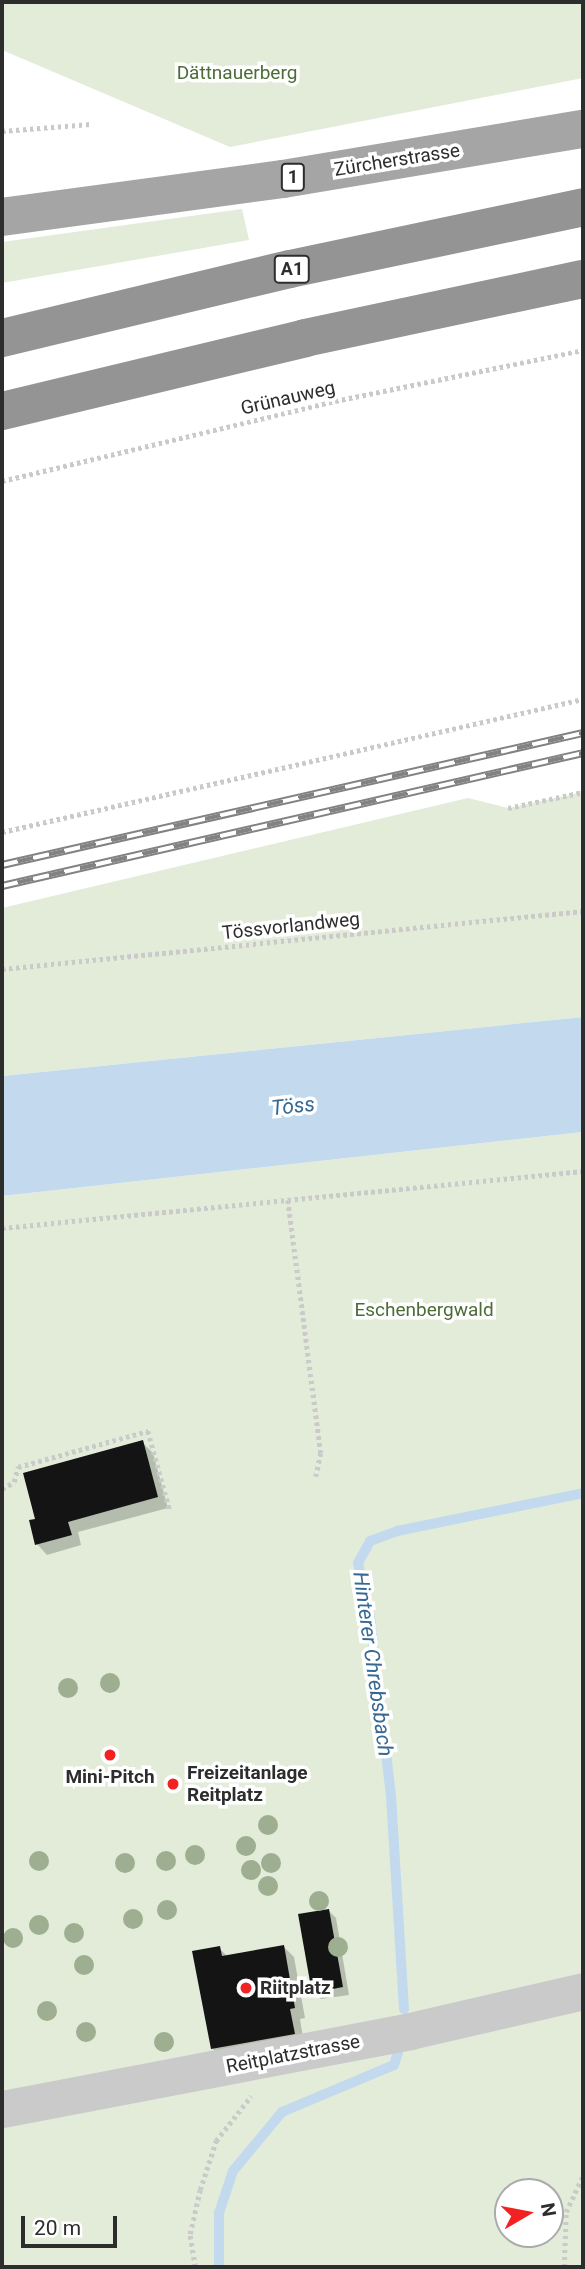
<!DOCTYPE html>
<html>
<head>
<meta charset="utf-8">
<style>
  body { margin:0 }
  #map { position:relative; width:585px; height:2269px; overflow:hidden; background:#fff; font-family:Roboto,sans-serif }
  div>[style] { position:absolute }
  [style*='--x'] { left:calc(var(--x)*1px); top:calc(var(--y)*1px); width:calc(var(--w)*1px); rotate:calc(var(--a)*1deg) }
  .green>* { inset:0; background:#e2ecd9 }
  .water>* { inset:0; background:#c3daee }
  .shadow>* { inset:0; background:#0003 }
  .stream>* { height:10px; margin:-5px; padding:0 5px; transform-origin:5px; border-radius:5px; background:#c3daee }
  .building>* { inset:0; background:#141414 }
  .path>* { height:4.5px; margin-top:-2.25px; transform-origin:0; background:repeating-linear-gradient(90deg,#cacaca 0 3.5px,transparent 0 7px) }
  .street>* { height:37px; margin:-18.5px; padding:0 18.5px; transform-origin:18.5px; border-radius:18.5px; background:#cacaca }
  .primary>* { height:38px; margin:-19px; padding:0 19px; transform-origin:19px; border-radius:19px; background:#a5a5a5 }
  .highway>* { height:38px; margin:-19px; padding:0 19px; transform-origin:19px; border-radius:19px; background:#949494 }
  .rail>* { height:8px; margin-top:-4px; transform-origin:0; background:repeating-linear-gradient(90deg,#fff 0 16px,#828282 0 32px); box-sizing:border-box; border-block:2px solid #828282 }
  .trees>* { width:20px; height:20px; margin:-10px; border-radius:50%; background:#9dae91 }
  .dots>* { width:19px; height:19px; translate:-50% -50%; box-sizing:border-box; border:4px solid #fff; border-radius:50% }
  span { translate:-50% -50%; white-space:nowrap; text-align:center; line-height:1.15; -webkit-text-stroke:7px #fff; paint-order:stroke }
  .shield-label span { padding:2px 5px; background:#fff; border:2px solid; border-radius:5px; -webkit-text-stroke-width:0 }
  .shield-label { font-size:18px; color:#2d2d2d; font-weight:700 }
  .park-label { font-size:19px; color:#4c6c37 }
  .street-label { font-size:19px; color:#2d2d2d }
  .poi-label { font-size:19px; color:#2d2d2d; font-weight:700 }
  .left { translate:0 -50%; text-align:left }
  .water-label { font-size:21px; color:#356994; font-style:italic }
  .frame { position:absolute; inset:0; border:4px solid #2d2d2d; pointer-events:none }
  .north { position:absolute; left:494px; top:2178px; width:70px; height:70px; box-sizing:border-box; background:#fff; border:2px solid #ababab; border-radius:50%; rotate:80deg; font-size:19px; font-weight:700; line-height:28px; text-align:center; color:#2d2d2d }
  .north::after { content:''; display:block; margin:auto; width:24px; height:32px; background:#f22122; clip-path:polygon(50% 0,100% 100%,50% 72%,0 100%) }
  .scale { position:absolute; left:21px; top:2216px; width:96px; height:32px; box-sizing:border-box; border:4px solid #2d2d2d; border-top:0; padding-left:9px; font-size:21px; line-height:24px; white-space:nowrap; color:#2d2d2d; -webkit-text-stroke:5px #fff; paint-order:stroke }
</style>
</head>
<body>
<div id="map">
  <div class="green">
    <div style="clip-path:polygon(2px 2px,583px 2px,583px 78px,230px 147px,2px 50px)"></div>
    <div style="clip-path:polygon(242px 209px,249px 240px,2px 283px,2px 242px)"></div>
    <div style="clip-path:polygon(583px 792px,583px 1017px,2px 1076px,2px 908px,468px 798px,508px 808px)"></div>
    <div style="clip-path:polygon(evenodd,583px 1132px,583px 2267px,2px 2267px,2px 1196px,583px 1132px,508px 2192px,550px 2192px,550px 2234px,508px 2234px,508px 2192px)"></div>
  </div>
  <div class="water">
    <div style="clip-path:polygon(583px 1017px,583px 1132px,2px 1196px,2px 1076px)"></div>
  </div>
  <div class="shadow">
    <div style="clip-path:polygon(142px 1442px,153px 1453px,168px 1508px,78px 1532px,81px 1545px,47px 1555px,37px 1544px,37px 1520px)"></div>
    <div style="clip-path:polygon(329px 1911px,336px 1918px,349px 1995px,321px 1999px,314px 1992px)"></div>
    <div style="clip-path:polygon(284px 1947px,294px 1957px,305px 2018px,300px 2019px,304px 2044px,223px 2059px,212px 2048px,219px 1948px,228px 1957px)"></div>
  </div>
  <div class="stream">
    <div style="--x:404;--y:2009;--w:213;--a:-93.5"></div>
    <div style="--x:391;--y:1796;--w:180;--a:-96.7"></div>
    <div style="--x:370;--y:1617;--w:55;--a:-102.5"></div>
    <div style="--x:358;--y:1563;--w:25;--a:-61"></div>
    <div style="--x:370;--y:1541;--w:29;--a:-20"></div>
    <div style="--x:397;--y:1531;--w:190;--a:-11.5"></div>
    <div style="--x:219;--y:2267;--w:54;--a:-90"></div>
    <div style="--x:219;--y:2213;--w:44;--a:-71.6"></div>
    <div style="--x:233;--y:2171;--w:77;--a:-50.3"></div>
    <div style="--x:282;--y:2112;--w:121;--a:-22.8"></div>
    <div style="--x:394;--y:2065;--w:13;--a:-72"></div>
  </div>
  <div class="building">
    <div style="clip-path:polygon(143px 1440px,158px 1497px,68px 1522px,72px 1535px,35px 1545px,29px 1520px,35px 1519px,23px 1473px)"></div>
    <div style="clip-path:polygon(329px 1909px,343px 1987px,312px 1993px,298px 1914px)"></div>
    <div style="clip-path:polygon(284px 1945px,295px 2008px,290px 2009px,295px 2034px,211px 2049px,192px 1951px,220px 1946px,222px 1956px)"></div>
  </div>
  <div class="path">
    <div style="--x:2;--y:131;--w:89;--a:-4.5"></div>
    <div style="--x:2;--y:481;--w:342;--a:-13.5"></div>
    <div style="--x:335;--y:401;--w:253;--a:-11.6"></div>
    <div style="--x:508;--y:808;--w:77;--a:-12"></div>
    <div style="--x:2;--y:832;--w:596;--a:-12.89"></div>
    <div style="--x:2;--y:969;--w:584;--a:-5.7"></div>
    <div style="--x:288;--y:1200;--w:255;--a:82.6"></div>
    <div style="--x:321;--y:1453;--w:24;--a:102"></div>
    <div style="--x:2;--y:1228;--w:584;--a:-5.6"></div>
    <div style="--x:2;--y:1489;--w:14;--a:-30"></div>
    <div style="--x:14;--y:1482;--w:16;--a:-75"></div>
    <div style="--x:18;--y:1467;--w:135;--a:-15.5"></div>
    <div style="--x:148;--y:1431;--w:83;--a:74.6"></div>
    <div style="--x:195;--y:2267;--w:33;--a:-99"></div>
    <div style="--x:190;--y:2234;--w:45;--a:-77.2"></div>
    <div style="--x:200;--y:2190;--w:52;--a:-71.9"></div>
    <div style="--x:216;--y:2141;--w:57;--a:-52.1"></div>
    <div style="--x:564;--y:2267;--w:55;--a:-87.9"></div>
    <div style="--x:566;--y:2212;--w:40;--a:-65"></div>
  </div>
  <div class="street">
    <div style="--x:2;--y:2109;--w:415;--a:-10.8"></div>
    <div style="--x:410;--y:2031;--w:178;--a:-13"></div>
  </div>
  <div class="primary">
    <div style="--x:2;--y:217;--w:284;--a:-7.7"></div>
    <div style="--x:283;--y:179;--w:304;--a:-9.5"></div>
  </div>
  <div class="highway">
    <div style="--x:2;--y:338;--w:296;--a:-13.5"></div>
    <div style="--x:290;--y:269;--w:299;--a:-11.9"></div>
    <div style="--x:2;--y:411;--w:312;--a:-13.5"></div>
    <div style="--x:305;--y:338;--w:284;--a:-12"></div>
  </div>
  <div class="rail">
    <div style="--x:2;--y:865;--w:596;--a:-12.8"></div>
    <div style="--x:2;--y:886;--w:596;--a:-12.89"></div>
  </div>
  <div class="trees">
    <div style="left:110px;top:1683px"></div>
    <div style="left:68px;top:1688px"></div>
    <div style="left:268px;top:1825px"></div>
    <div style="left:246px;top:1846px"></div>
    <div style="left:195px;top:1855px"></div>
    <div style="left:39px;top:1861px"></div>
    <div style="left:166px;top:1861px"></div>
    <div style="left:125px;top:1863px"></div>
    <div style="left:271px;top:1863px"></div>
    <div style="left:251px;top:1870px"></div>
    <div style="left:268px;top:1886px"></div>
    <div style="left:319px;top:1901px"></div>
    <div style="left:167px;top:1910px"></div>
    <div style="left:133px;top:1919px"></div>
    <div style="left:39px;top:1925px"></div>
    <div style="left:74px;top:1933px"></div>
    <div style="left:13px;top:1938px"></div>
    <div style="left:338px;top:1947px"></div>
    <div style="left:84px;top:1965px"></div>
    <div style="left:47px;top:2011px"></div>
    <div style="left:86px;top:2032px"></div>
    <div style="left:164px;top:2042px"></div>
  </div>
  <div class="dots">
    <div style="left:110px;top:1755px;background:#f22122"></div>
    <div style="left:173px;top:1784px;background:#f22122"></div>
    <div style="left:246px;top:1988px;background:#f22122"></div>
  </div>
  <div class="shield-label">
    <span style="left:293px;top:177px">1</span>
    <span style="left:292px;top:269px">A1</span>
  </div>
  <div class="park-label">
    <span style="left:237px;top:73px">Dättnauerberg</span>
    <span style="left:424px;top:1310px">Eschenbergwald</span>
  </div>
  <div class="street-label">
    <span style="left:397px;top:160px;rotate:-9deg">Zürcherstrasse</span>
    <span style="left:288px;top:398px;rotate:-13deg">Grünauweg</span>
    <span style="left:291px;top:926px;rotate:-6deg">Tössvorlandweg</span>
    <span style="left:293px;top:2054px;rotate:-11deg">Reitplatzstrasse</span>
  </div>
  <div class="poi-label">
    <span class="left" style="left:187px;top:1784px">Freizeitanlage<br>Reitplatz</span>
    <span style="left:110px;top:1777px">Mini-Pitch</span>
    <span class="left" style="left:260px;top:1988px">Riitplatz</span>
  </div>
  <div class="water-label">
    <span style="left:293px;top:1106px;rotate:-6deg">Töss</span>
    <span style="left:373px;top:1664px;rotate:82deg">Hinterer Chrebsbach</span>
  </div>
  <div class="frame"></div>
  <div class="north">N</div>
  <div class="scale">20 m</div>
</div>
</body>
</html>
